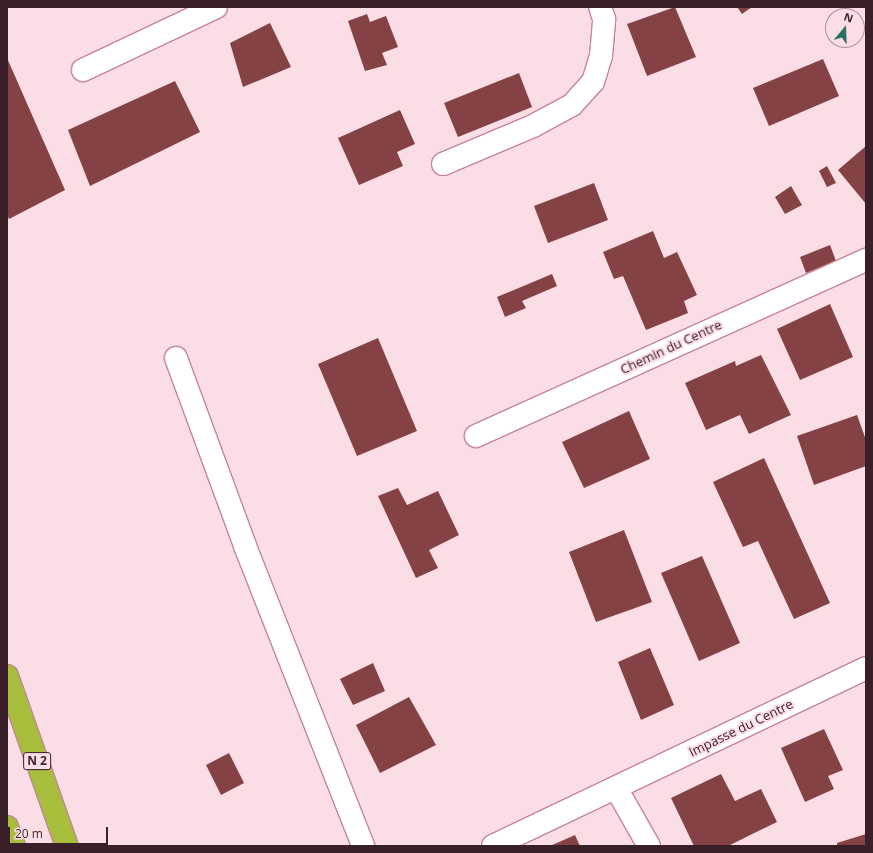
<!DOCTYPE html>
<html>
<head>
<meta charset="utf-8">
<style>
  body { margin:0 }
  #map { position:relative; width:873px; height:853px; overflow:hidden; background:#fbdde5; font-family:"Open Sans",sans-serif }
  div>[style] { position:absolute }
  [style*='--x'] { left:calc(var(--x)*1px); top:calc(var(--y)*1px); width:calc(var(--w)*1px); rotate:calc(var(--a)*1deg) }
  .building>* { inset:0; background:#844244 }
  .roads { filter:drop-shadow(1px 0 #c68498) drop-shadow(-1px 0 #c68498) drop-shadow(0 1px #c68498) drop-shadow(0 -1px #c68498) }
  .minor>* { height:22px; margin:-11px; padding:0 11px; transform-origin:11px; border-radius:11px; background:#fff }
  .highway>* { height:22px; margin:-11px; padding:0 11px; transform-origin:11px; border-radius:11px; background:#a6be3c }
  span { translate:-50% -50%; white-space:nowrap; text-align:center; line-height:1.15; -webkit-text-stroke:4px #fbdde5; paint-order:stroke }
  .shield-label span { padding:1px 3px; background:#fbdde5; border:1px solid; border-radius:3px; -webkit-text-stroke-width:0 }
  .shield-label { font-size:12px; color:#391f27; font-weight:700 }
  .street-label { font-size:13px; color:#391f27 }
  .frame { position:absolute; inset:0; border:8px solid #391f27; pointer-events:none }
  .north { position:absolute; left:825px; top:8px; width:40px; height:40px; box-sizing:border-box; background:#fbdde5; border:1px solid #ad9199; border-radius:50%; rotate:19deg; font-size:11px; font-weight:700; line-height:16px; text-align:center; color:#391f27 }
  .north::after { content:''; display:block; margin:auto; width:14px; height:18px; background:#2c7165; clip-path:polygon(50% 0,100% 100%,50% 72%,0 100%) }
  .scale { position:absolute; left:8px; top:827px; width:100px; height:18px; box-sizing:border-box; border:2px solid #391f27; border-top:0; padding-left:5px; font-size:12px; line-height:14px; white-space:nowrap; color:#391f27; -webkit-text-stroke:3px #fbdde5; paint-order:stroke }
</style>
</head>
<body>
<div id="map">
  <div class="building">
    <div style="clip-path:polygon(675px 7px,696px 57px,647px 76px,627px 24px)"></div>
    <div style="clip-path:polygon(737px 7px,752px 7px,742px 14px)"></div>
    <div style="clip-path:polygon(367px 14px,370px 22px,386px 16px,398px 47px,382px 53px,387px 65px,365px 71px,348px 21px)"></div>
    <div style="clip-path:polygon(270px 23px,291px 67px,243px 87px,230px 43px)"></div>
    <div style="clip-path:polygon(7px 58px,65px 190px,9px 219px,7px 215px)"></div>
    <div style="clip-path:polygon(823px 59px,839px 96px,769px 126px,753px 88px)"></div>
    <div style="clip-path:polygon(519px 73px,532px 107px,458px 137px,444px 103px)"></div>
    <div style="clip-path:polygon(175px 81px,200px 132px,90px 186px,68px 130px)"></div>
    <div style="clip-path:polygon(400px 110px,415px 144px,397px 152px,403px 166px,359px 185px,338px 138px)"></div>
    <div style="clip-path:polygon(866px 146px,866px 204px,838px 170px)"></div>
    <div style="clip-path:polygon(827px 166px,836px 183px,827px 187px,819px 171px)"></div>
    <div style="clip-path:polygon(594px 183px,608px 220px,548px 243px,534px 206px)"></div>
    <div style="clip-path:polygon(791px 186px,802px 205px,785px 214px,775px 197px)"></div>
    <div style="clip-path:polygon(653px 231px,664px 258px,677px 252px,697px 295px,684px 301px,688px 313px,646px 330px,623px 276px,614px 279px,603px 252px)"></div>
    <div style="clip-path:polygon(830px 245px,836px 261px,806px 273px,800px 257px)"></div>
    <div style="clip-path:polygon(552px 274px,557px 286px,522px 301px,526px 308px,505px 317px,497px 297px)"></div>
    <div style="clip-path:polygon(830px 304px,853px 357px,800px 380px,777px 329px)"></div>
    <div style="clip-path:polygon(378px 338px,417px 431px,357px 456px,318px 364px)"></div>
    <div style="clip-path:polygon(761px 355px,791px 415px,749px 434px,740px 415px,706px 430px,685px 383px,735px 361px,736px 366px)"></div>
    <div style="clip-path:polygon(629px 411px,650px 459px,584px 488px,562px 442px)"></div>
    <div style="clip-path:polygon(857px 415px,866px 440px,866px 466px,814px 485px,797px 436px)"></div>
    <div style="clip-path:polygon(764px 458px,830px 603px,794px 619px,758px 541px,743px 547px,713px 482px)"></div>
    <div style="clip-path:polygon(398px 488px,407px 505px,438px 491px,459px 535px,429px 550px,438px 568px,416px 578px,378px 496px)"></div>
    <div style="clip-path:polygon(624px 530px,652px 602px,596px 622px,569px 552px)"></div>
    <div style="clip-path:polygon(702px 556px,740px 643px,699px 661px,661px 573px)"></div>
    <div style="clip-path:polygon(650px 648px,674px 705px,641px 720px,618px 662px)"></div>
    <div style="clip-path:polygon(373px 663px,385px 691px,353px 705px,340px 679px)"></div>
    <div style="clip-path:polygon(409px 697px,436px 745px,380px 773px,356px 725px)"></div>
    <div style="clip-path:polygon(824px 729px,843px 770px,828px 776px,834px 789px,805px 802px,781px 748px)"></div>
    <div style="clip-path:polygon(229px 753px,244px 783px,221px 795px,206px 765px)"></div>
    <div style="clip-path:polygon(721px 774px,735px 801px,761px 789px,777px 822px,728px 846px,694px 846px,671px 798px)"></div>
    <div style="clip-path:polygon(866px 834px,866px 846px,837px 846px,837px 843px)"></div>
    <div style="clip-path:polygon(575px 835px,580px 846px,550px 846px)"></div>
  </div>
  <div class="roads">
    <div class="minor">
      <div style="--x:83;--y:70;--w:147;--a:-25.3"></div>
      <div style="--x:443;--y:164;--w:98;--a:-22.9"></div>
      <div style="--x:533;--y:126;--w:44;--a:-28.3"></div>
      <div style="--x:572;--y:105;--w:31;--a:-48"></div>
      <div style="--x:593;--y:82;--w:27;--a:-73"></div>
      <div style="--x:601;--y:56;--w:37;--a:-85"></div>
      <div style="--x:604;--y:19;--w:13;--a:-108"></div>
      <div style="--x:176;--y:358;--w:200;--a:69.8"></div>
      <div style="--x:245;--y:546;--w:322;--a:68.5"></div>
      <div style="--x:476;--y:436;--w:428;--a:-24.3"></div>
      <div style="--x:616;--y:788;--w:67;--a:60.4"></div>
      <div style="--x:493;--y:846;--w:413;--a:-25.5"></div>
    </div>
    <div class="highway">
      <div style="--x:7;--y:676;--w:180;--a:70.6"></div>
      <div style="--x:7;--y:827;--w:20;--a:70"></div>
    </div>
  </div>
  <div class="shield-label">
    <span style="left:37px;top:761px">N 2</span>
  </div>
  <div class="street-label">
    <span style="left:671px;top:347px;rotate:-25deg">Chemin du Centre</span>
    <span style="left:741px;top:728px;rotate:-26deg">Impasse du Centre</span>
  </div>
  <div class="frame"></div>
  <div class="north">N</div>
  <div class="scale">20 m</div>
</div>
</body>
</html>
